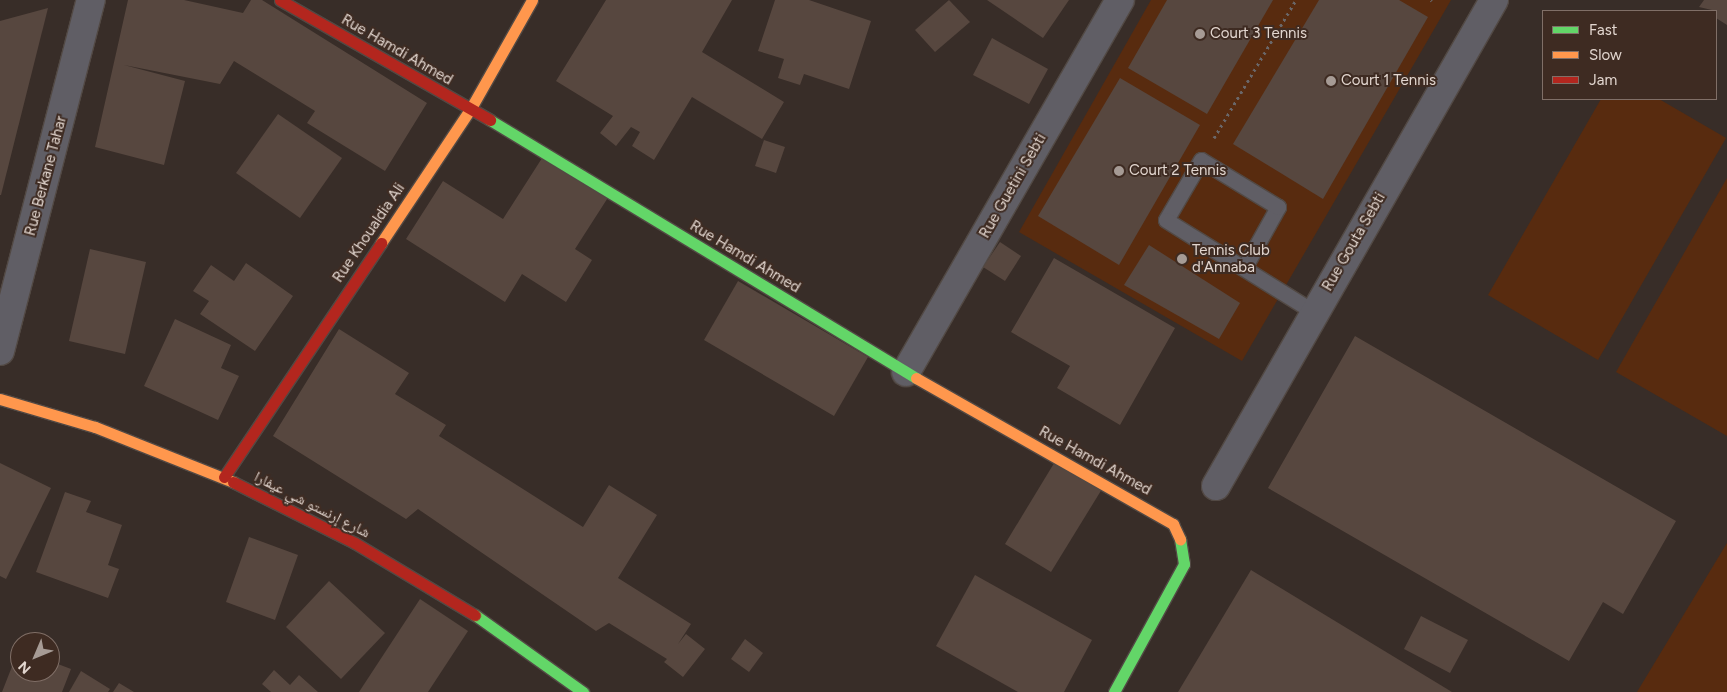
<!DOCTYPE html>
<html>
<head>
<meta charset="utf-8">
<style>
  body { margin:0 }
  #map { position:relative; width:1727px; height:692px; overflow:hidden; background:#382d28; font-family:Figtree,"Noto Naskh Arabic",sans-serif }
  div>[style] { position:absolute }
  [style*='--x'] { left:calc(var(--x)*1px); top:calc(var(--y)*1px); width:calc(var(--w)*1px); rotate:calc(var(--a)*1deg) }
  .green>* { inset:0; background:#582b0f }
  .building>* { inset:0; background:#57473f }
  .path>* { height:3px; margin-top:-1.5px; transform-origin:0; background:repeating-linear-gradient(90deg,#6a6769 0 2.5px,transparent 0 6.5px) }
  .roads { filter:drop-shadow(1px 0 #524944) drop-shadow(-1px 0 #524944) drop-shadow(0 1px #524944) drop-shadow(0 -1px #524944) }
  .lane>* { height:15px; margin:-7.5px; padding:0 7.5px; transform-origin:7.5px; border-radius:7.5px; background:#605e65 }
  .street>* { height:28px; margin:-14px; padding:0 14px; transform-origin:14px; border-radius:14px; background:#605e65 }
  .fast>* { height:11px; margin:-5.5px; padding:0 5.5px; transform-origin:5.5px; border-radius:5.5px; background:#63d668 }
  .slow>* { height:11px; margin:-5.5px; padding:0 5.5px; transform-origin:5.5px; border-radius:5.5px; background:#ff974d }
  .jam>* { height:11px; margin:-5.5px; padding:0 5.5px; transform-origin:5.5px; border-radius:5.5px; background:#b3261e }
  .dots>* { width:14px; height:14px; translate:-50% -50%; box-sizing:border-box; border:2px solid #3e2b22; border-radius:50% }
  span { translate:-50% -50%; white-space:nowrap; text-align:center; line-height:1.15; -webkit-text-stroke:4px #3e2b22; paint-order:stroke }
  .poi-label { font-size:15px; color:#e2d6cf }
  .left { translate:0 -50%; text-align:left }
  .street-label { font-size:15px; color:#e2d6cf }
  .legend { position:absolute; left:1542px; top:10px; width:175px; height:90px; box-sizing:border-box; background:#3e2b22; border:1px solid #806f67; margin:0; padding:6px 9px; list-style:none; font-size:15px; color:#e2d6cf }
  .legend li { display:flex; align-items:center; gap:10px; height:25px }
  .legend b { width:25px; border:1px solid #806f67 }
  .north { position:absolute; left:10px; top:632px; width:50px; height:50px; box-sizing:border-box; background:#3e2b22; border:1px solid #806f67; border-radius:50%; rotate:225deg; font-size:14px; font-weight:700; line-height:20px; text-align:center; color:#e2d6cf }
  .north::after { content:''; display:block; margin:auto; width:18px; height:22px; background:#a69b95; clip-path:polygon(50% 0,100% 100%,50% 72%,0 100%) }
</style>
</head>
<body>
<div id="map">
  <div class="green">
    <div style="clip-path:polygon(1151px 0,1451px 0,1242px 361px,1019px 232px)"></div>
    <div style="clip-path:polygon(1601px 99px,1659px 99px,1726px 138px,1598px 360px,1488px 295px)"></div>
    <div style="clip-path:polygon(1727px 178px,1727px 436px,1616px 372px)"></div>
    <div style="clip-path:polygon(1727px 543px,1727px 692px,1637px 692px)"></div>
  </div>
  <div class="building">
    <div style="clip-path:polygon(128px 0,184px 0,243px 13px,251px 0,262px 0,427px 103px,385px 171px,307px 123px,315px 111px,234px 61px,220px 84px,124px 65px,185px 81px,164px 165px,95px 147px)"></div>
    <div style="clip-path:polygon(606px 0,732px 0,702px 52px,784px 102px,762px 139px,692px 97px,654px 160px,632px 146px,640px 132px,631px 127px,616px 146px,600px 133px,613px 116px,556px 81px)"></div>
    <div style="clip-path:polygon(775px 0,809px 0,871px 21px,849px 89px,804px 74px,800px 85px,778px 78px,784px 59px,758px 51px)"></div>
    <div style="clip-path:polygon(949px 0,970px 22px,935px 52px,915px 30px)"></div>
    <div style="clip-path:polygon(987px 0,1069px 0,1043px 38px)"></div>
    <div style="clip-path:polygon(1167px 0,1273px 0,1207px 114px,1128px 68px)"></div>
    <div style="clip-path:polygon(1319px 0,1399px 0,1428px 17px,1323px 199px,1233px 144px)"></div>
    <div style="clip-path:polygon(1704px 0,1727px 0,1727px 25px,1716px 18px,1716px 11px,1699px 7px)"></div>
    <div style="clip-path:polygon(48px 8px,1px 195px,0 195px,0 21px)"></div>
    <div style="clip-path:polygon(992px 38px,1048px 69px,1029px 104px,973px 75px)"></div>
    <div style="clip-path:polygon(1120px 78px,1200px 125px,1119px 265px,1038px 216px)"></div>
    <div style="clip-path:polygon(278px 114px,342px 158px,300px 218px,236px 173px)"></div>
    <div style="clip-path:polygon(764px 140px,785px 147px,776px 173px,755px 166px)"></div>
    <div style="clip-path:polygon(544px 155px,609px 196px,575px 249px,592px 260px,566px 302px,522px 274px,505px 302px,406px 239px,443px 181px,503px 219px)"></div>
    <div style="clip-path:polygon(1000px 242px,1021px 256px,1005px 281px,983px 267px)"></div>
    <div style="clip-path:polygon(1149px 245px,1240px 303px,1219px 339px,1124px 285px)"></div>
    <div style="clip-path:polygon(90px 249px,146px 262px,125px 354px,69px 341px)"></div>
    <div style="clip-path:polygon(1054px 258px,1175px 328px,1120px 425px,1057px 388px,1070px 366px,1011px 332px)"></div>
    <div style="clip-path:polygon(246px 263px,293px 296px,255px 351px,200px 314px,209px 301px,193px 291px,211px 265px,234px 281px)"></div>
    <div style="clip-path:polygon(738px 281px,868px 357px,834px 416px,704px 340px)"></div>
    <div style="clip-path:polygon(175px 319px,231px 345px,221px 368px,239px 376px,218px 420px,144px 386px)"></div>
    <div style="clip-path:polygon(339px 329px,409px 373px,395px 394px,446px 425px,439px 436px,583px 527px,609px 485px,657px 515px,618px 578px,691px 624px,678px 644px,686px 634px,705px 649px,683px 677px,664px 662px,667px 659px,609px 623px,596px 631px,418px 509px,406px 519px,273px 436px)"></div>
    <div style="clip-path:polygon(1355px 336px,1676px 521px,1623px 614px,1603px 602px,1569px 661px,1268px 488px)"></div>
    <div style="clip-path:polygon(1056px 460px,1102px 489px,1051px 572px,1005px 544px)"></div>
    <div style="clip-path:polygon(0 463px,51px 488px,6px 579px,0 576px)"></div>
    <div style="clip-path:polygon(65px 492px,91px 501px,86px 512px,122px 525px,108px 565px,119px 569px,108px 598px,36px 572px)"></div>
    <div style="clip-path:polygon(249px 537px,298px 555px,275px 620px,226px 602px)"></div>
    <div style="clip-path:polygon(1251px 570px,1452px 692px,1178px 692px)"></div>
    <div style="clip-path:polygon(975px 575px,1092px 640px,1064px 692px,1018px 692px,936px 646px)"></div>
    <div style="clip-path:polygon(329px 581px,385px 633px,341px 679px,286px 627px)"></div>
    <div style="clip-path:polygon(420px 599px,468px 631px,428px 692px,359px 692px)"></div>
    <div style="clip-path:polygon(1421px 616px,1468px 640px,1450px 673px,1404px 649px)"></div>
    <div style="clip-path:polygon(745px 639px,763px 653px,749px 672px,731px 659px)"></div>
    <div style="clip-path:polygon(20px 646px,20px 672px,50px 672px,50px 661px,71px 669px,62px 692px,2px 692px)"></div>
    <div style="clip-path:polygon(274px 670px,290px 685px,299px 675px,318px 692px,271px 692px,262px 684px)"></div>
    <div style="clip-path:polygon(81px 671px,110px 689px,108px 692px,69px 692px)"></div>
    <div style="clip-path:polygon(119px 683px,134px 692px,113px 692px)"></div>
  </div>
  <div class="path">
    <div style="--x:1431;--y:0;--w:1;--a:45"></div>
    <div style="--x:1214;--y:138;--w:161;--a:-59.3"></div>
  </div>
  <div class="roads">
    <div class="lane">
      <div style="--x:1244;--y:268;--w:70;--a:-60.9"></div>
      <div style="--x:1278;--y:207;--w:90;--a:-148.6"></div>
      <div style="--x:1201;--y:160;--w:69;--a:120.3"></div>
      <div style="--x:1166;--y:220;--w:174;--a:31.9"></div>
    </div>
    <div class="street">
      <div style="--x:0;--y:351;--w:363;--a:-75.5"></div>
      <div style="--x:906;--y:372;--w:429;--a:-60.1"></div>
      <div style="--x:1216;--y:486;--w:560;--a:-60.23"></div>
    </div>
    <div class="fast">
      <div style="--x:490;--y:120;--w:498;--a:31.2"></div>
      <div style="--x:475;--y:615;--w:133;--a:35.5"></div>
      <div style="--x:1114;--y:692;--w:146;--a:-61.3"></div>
      <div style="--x:1184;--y:564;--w:25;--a:-99"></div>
    </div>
    <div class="slow">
      <div style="--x:381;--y:243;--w:162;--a:-56.3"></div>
      <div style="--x:471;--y:108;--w:124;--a:-60.5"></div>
      <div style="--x:916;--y:378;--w:296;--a:29.6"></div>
      <div style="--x:1173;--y:524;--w:17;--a:65"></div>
      <div style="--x:0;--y:399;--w:99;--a:16.4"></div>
      <div style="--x:95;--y:427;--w:149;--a:21.7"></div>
    </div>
    <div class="jam">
      <div style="--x:280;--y:0;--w:242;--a:29.7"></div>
      <div style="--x:224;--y:477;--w:282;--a:-56.1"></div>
      <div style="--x:233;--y:482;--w:136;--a:26.6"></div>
      <div style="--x:355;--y:543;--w:140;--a:31"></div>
    </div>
  </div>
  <div class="dots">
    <div style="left:1200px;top:34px;background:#a69b95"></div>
    <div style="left:1331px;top:81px;background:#a69b95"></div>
    <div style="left:1119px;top:171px;background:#a69b95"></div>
    <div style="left:1182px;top:259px;background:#a69b95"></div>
  </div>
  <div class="poi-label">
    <span class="left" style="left:1210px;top:34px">Court 3 Tennis</span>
    <span class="left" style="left:1341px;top:81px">Court 1 Tennis</span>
    <span class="left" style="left:1129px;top:171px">Court 2 Tennis</span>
    <span class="left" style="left:1192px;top:259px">Tennis Club<br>d'Annaba</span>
  </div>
  <div class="street-label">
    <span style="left:397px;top:50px;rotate:30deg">Rue Hamdi Ahmed</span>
    <span style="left:46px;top:176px;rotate:-75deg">Rue Berkane Tahar</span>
    <span style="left:1013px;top:186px;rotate:-60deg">Rue Guetini Sebti</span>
    <span style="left:369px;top:233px;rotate:-56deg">Rue Khoualdia Ali</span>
    <span style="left:1354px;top:242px;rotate:-60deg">Rue Gouta Sebti</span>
    <span style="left:745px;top:257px;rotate:31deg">Rue Hamdi Ahmed</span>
    <span style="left:1095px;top:461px;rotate:29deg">Rue Hamdi Ahmed</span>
    <span style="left:312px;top:505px;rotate:27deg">شارع إرنستو شي عيفارا</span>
  </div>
  <ul class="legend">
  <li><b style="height:6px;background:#63d668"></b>Fast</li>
  <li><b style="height:6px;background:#ff974d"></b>Slow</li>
  <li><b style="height:6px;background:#b3261e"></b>Jam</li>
  </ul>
  <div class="north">N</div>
</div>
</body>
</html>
